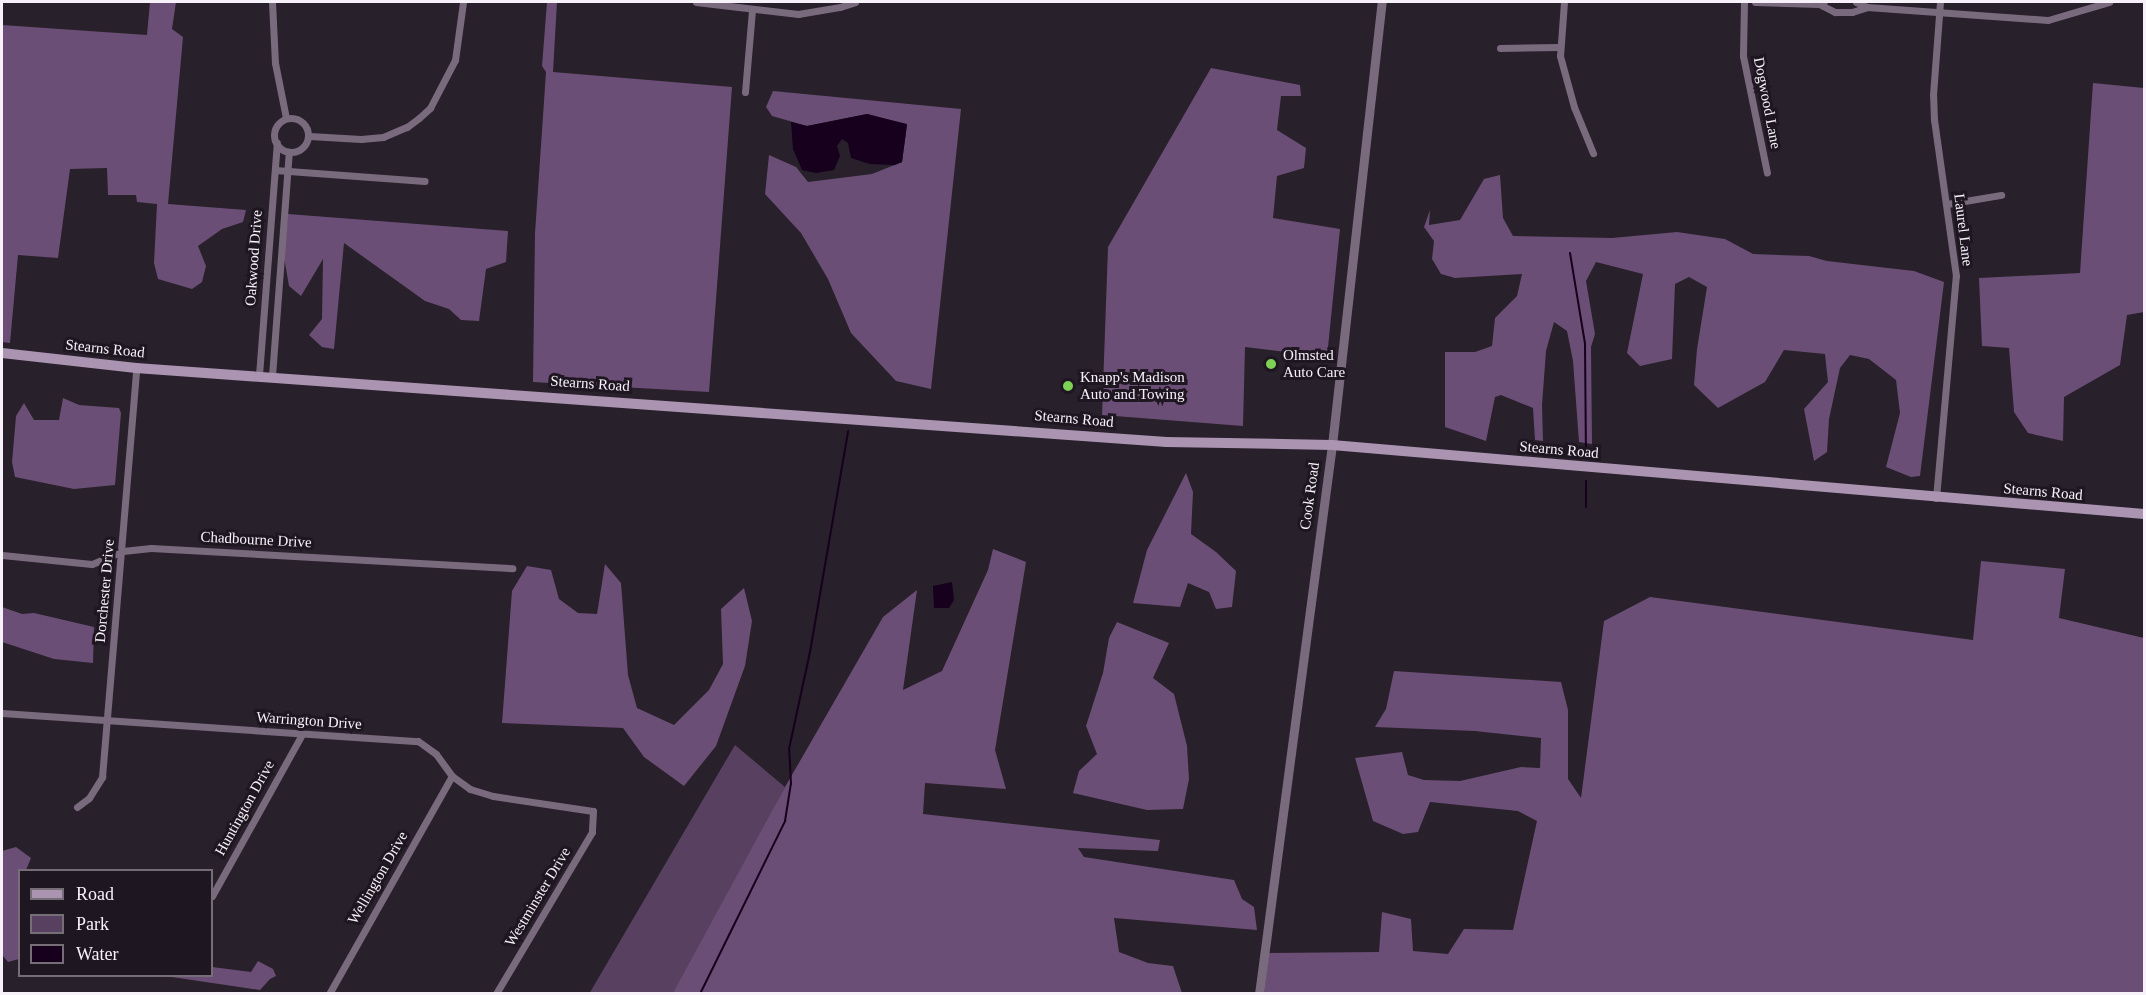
<!DOCTYPE html>
<html>
<head>
<meta charset="utf-8">
<style>
  body { margin:0 }
  #map { position:relative; width:2146px; height:995px; overflow:hidden; background:#28202b; font-family:Georgia,serif }
  div>[style] { position:absolute }
  [style*='--x'] { left:calc(var(--x)*1px); top:calc(var(--y)*1px); width:calc(var(--w)*1px); rotate:calc(var(--a)*1deg) }
  .green>* { inset:0; background:#584160 }
  .forest>* { inset:0; background:#6b4e75 }
  .water>* { inset:0; background:#16001d }
  .stream>* { height:2px; margin:-1px; padding:0 1px; transform-origin:1px; border-radius:1px; background:#16001d }
  .minor>* { height:7px; margin:-3.5px; padding:0 3.5px; transform-origin:3.5px; border-radius:3.5px; background:#796b7d }
  .minor>.ring { margin:-3.5px; padding:0; box-sizing:content-box; background:none; border:7px solid #796b7d; border-radius:50% }
  .tertiary>* { height:9px; margin:-4.5px; padding:0 4.5px; transform-origin:4.5px; border-radius:4.5px; background:#796b7d }
  .secondary>* { height:10px; margin:-5px; padding:0 5px; transform-origin:5px; border-radius:5px; background:#aa94b1 }
  .dots>* { width:16px; height:16px; translate:-50% -50%; box-sizing:border-box; border:3px solid #1e1621; border-radius:50% }
  span { translate:-50% -50%; white-space:nowrap; text-align:center; line-height:1.15; -webkit-text-stroke:6px #1e1621; paint-order:stroke }
  .street-label { font-size:15px; color:#f7f2f9 }
  .poi-label { font-size:15px; color:#f7f2f9 }
  .left { translate:0 -50%; text-align:left }
  .frame { position:absolute; inset:0; border:3px solid #f7f2f9; pointer-events:none }
  .legend { position:absolute; left:18px; top:869px; width:195px; height:108px; box-sizing:border-box; background:#1e1621; border:2px solid #756e77; margin:0; padding:8px 10px; list-style:none; font-size:18px; color:#f7f2f9 }
  .legend li { display:flex; align-items:center; gap:12px; height:30px }
  .legend b { width:30px; border:2px solid #756e77 }
</style>
</head>
<body>
<div id="map">
  <div class="green">
    <div style="clip-path:polygon(735px 745px,785px 787px,694px 960px,675px 993px,589px 994px)"></div>
  </div>
  <div class="forest">
    <div style="clip-path:polygon(150px 2px,176px 2px,172px 29px,183px 37px,168px 204px,246px 210px,243px 222px,222px 229px,198px 246px,206px 266px,202px 282px,192px 289px,158px 279px,154px 263px,157px 204px,137px 202px,136px 195px,108px 195px,107px 168px,70px 169px,58px 258px,18px 255px,10px 343px,2px 342px,2px 25px,147px 35px)"></div>
    <div style="clip-path:polygon(547px 2px,557px 2px,553px 72px,732px 87px,709px 392px,533px 382px,535px 233px,546px 72px,542px 66px)"></div>
    <div style="clip-path:polygon(1211px 68px,1300px 85px,1301px 96px,1281px 96px,1277px 130px,1306px 148px,1304px 168px,1277px 176px,1273px 218px,1340px 229px,1327px 357px,1245px 347px,1243px 426px,1102px 415px,1108px 247px)"></div>
    <div style="clip-path:polygon(2093px 83px,2144px 88px,2144px 312px,2127px 315px,2120px 365px,2064px 397px,2063px 441px,2028px 433px,2014px 412px,2009px 348px,1982px 346px,1979px 278px,2080px 273px)"></div>
    <div style="clip-path:polygon(773px 91px,961px 109px,931px 389px,896px 381px,851px 333px,828px 279px,801px 233px,765px 194px,769px 155px,796px 167px,808px 182px,872px 174px,902px 162px,907px 125px,867px 114px,807px 126px,772px 116px,766px 107px)"></div>
    <div style="clip-path:polygon(1500px 175px,1503px 218px,1513px 236px,1612px 238px,1677px 232px,1725px 239px,1753px 254px,1809px 256px,1827px 261px,1914px 271px,1944px 282px,1920px 476px,1911px 477px,1886px 467px,1900px 413px,1896px 380px,1869px 359px,1850px 355px,1840px 368px,1829px 419px,1827px 452px,1814px 461px,1804px 409px,1828px 382px,1825px 354px,1784px 350px,1765px 382px,1718px 408px,1694px 385px,1697px 349px,1707px 287px,1689px 277px,1675px 284px,1672px 359px,1640px 366px,1627px 353px,1643px 274px,1596px 262px,1586px 281px,1595px 334px,1591px 347px,1592px 444px,1579px 442px,1573px 361px,1567px 331px,1554px 322px,1546px 351px,1542px 405px,1543px 441px,1535px 440px,1533px 408px,1501px 395px,1495px 397px,1486px 441px,1445px 427px,1445px 352px,1475px 352px,1492px 346px,1495px 318px,1517px 296px,1522px 274px,1455px 278px,1441px 274px,1432px 259px,1434px 241px,1424px 227px,1430px 210px,1429px 225px,1460px 220px,1484px 179px)"></div>
    <div style="clip-path:polygon(288px 214px,508px 231px,506px 262px,486px 269px,479px 321px,461px 320px,449px 309px,425px 301px,344px 243px,334px 349px,322px 347px,309px 335px,322px 319px,323px 259px,301px 296px,289px 286px,284px 257px)"></div>
    <div style="clip-path:polygon(63px 398px,79px 405px,119px 408px,121px 413px,115px 485px,74px 489px,15px 477px,12px 462px,16px 416px,24px 403px,34px 420px,59px 420px)"></div>
    <div style="clip-path:polygon(1186px 473px,1193px 492px,1191px 534px,1216px 552px,1236px 571px,1232px 607px,1216px 609px,1209px 592px,1188px 583px,1180px 607px,1133px 603px,1147px 550px)"></div>
    <div style="clip-path:polygon(993px 549px,1026px 562px,995px 750px,1006px 789px,925px 783px,923px 814px,1160px 840px,1158px 851px,1078px 848px,1084px 857px,1234px 880px,1242px 899px,1254px 907px,1257px 930px,1114px 918px,1119px 952px,1148px 963px,1173px 966px,1182px 993px,673px 993px,785px 787px,883px 617px,917px 590px,903px 690px,942px 671px,988px 570px)"></div>
    <div style="clip-path:polygon(1981px 561px,2065px 569px,2059px 618px,2144px 638px,2144px 993px,1264px 994px,1269px 953px,1379px 952px,1382px 912px,1411px 919px,1413px 951px,1448px 954px,1464px 929px,1513px 930px,1537px 821px,1518px 811px,1430px 802px,1418px 832px,1403px 834px,1373px 821px,1355px 758px,1402px 752px,1408px 775px,1424px 780px,1460px 781px,1521px 767px,1540px 768px,1541px 738px,1475px 731px,1375px 727px,1386px 709px,1394px 671px,1561px 682px,1568px 710px,1568px 779px,1581px 798px,1604px 621px,1650px 597px,1973px 640px)"></div>
    <div style="clip-path:polygon(605px 564px,621px 583px,628px 675px,637px 708px,674px 725px,709px 690px,723px 664px,721px 609px,744px 588px,752px 621px,745px 666px,716px 746px,684px 786px,644px 757px,623px 728px,502px 723px,512px 591px,527px 566px,551px 570px,559px 599px,578px 613px,597px 614px)"></div>
    <div style="clip-path:polygon(2px 607px,22px 614px,34px 613px,94px 627px,93px 663px,54px 659px,2px 642px)"></div>
    <div style="clip-path:polygon(1117px 622px,1169px 643px,1153px 678px,1174px 694px,1187px 746px,1189px 779px,1183px 809px,1147px 810px,1073px 793px,1079px 771px,1097px 754px,1086px 726px,1103px 673px,1109px 638px)"></div>
    <div style="clip-path:polygon(16px 847px,31px 858px,26px 870px,20px 870px,19px 959px,8px 962px,3px 956px,2px 944px,2px 851px)"></div>
    <div style="clip-path:polygon(258px 961px,273px 969px,276px 976px,270px 979px,260px 990px,165px 976px,212px 976px,212px 967px,251px 972px)"></div>
  </div>
  <div class="water">
    <div style="clip-path:polygon(867px 114px,907px 124px,902px 162px,895px 165px,870px 164px,851px 158px,848px 143px,842px 139px,837px 146px,840px 156px,834px 170px,816px 173px,802px 170px,793px 149px,791px 122px,807px 126px)"></div>
    <div style="clip-path:polygon(952px 582px,954px 600px,949px 608px,934px 608px,933px 586px)"></div>
  </div>
  <div class="stream">
    <div style="--x:1570;--y:253;--w:92;--a:80.6"></div>
    <div style="--x:1585;--y:344;--w:110;--a:89.5"></div>
    <div style="--x:1586;--y:481;--w:26;--a:90"></div>
    <div style="--x:700;--y:994;--w:193;--a:-63.8"></div>
    <div style="--x:785;--y:821;--w:37;--a:-81"></div>
    <div style="--x:791;--y:784;--w:35;--a:-93"></div>
    <div style="--x:789;--y:749;--w:99;--a:-77.8"></div>
    <div style="--x:810;--y:652;--w:224;--a:-80.2"></div>
  </div>
  <div class="minor">
    <div style="--x:272;--y:2;--w:61;--a:87.2"></div>
    <div style="--x:275;--y:63;--w:56;--a:78.7"></div>
    <div style="--x:696;--y:2;--w:103;--a:6.7"></div>
    <div style="--x:798;--y:14;--w:43;--a:-9.5"></div>
    <div style="--x:840;--y:7;--w:16;--a:-18"></div>
    <div style="--x:1564;--y:2;--w:54;--a:94.2"></div>
    <div style="--x:1560;--y:56;--w:53;--a:74.6"></div>
    <div style="--x:1574;--y:107;--w:50;--a:67.6"></div>
    <div style="--x:1744;--y:2;--w:54;--a:91.1"></div>
    <div style="--x:1743;--y:56;--w:119;--a:78.4"></div>
    <div style="--x:1755;--y:2;--w:64;--a:1.8"></div>
    <div style="--x:1819;--y:4;--w:5;--a:-22"></div>
    <div style="--x:1856;--y:2;--w:12;--a:24"></div>
    <div style="--x:1867;--y:7;--w:181;--a:4.1"></div>
    <div style="--x:2048;--y:20;--w:64;--a:-16.4"></div>
    <div style="--x:1819;--y:4;--w:18;--a:27"></div>
    <div style="--x:1835;--y:12;--w:17;--a:0"></div>
    <div style="--x:1852;--y:12;--w:16;--a:-18"></div>
    <div style="--x:1500;--y:48;--w:60;--a:-1"></div>
    <div style="--x:745;--y:92;--w:82;--a:-85.1"></div>
    <div class="ring" style="left:274px;top:118px;width:27px;height:27px"></div>
    <div style="--x:309;--y:136;--w:52;--a:3.3"></div>
    <div style="--x:361;--y:139;--w:22;--a:-5"></div>
    <div style="--x:383;--y:137;--w:26;--a:-23"></div>
    <div style="--x:407;--y:127;--w:15;--a:-37"></div>
    <div style="--x:419;--y:118;--w:15;--a:-42"></div>
    <div style="--x:430;--y:108;--w:54;--a:-62.5"></div>
    <div style="--x:455;--y:60;--w:59;--a:-82.1"></div>
    <div style="--x:275;--y:170;--w:150;--a:4.2"></div>
    <div style="--x:1947;--y:204;--w:55;--a:-9.5"></div>
    <div style="--x:259;--y:375;--w:233;--a:-85.6"></div>
    <div style="--x:272;--y:376;--w:225;--a:-85.7"></div>
    <div style="--x:1936;--y:498;--w:223;--a:-84.9"></div>
    <div style="--x:1956;--y:276;--w:158;--a:-98"></div>
    <div style="--x:1934;--y:120;--w:25;--a:-92"></div>
    <div style="--x:1933;--y:95;--w:93;--a:-85.7"></div>
    <div style="--x:2;--y:555;--w:90;--a:5.7"></div>
    <div style="--x:92;--y:564;--w:34;--a:-23"></div>
    <div style="--x:123;--y:551;--w:28;--a:-6"></div>
    <div style="--x:151;--y:548;--w:362;--a:3.2"></div>
    <div style="--x:2;--y:713;--w:417;--a:3.9"></div>
    <div style="--x:418;--y:741;--w:22;--a:36"></div>
    <div style="--x:436;--y:754;--w:27;--a:54"></div>
    <div style="--x:452;--y:776;--w:22;--a:36"></div>
    <div style="--x:470;--y:789;--w:24;--a:17"></div>
    <div style="--x:493;--y:796;--w:101;--a:8.5"></div>
    <div style="--x:593;--y:811;--w:21;--a:93"></div>
    <div style="--x:592;--y:832;--w:188;--a:120.7"></div>
    <div style="--x:77;--y:807;--w:15;--a:-37"></div>
    <div style="--x:89;--y:798;--w:25;--a:-58"></div>
    <div style="--x:102;--y:777;--w:410;--a:-85.2"></div>
    <div style="--x:212;--y:896;--w:185;--a:-60.9"></div>
    <div style="--x:329;--y:994;--w:250;--a:-60.6"></div>
  </div>
  <div class="tertiary">
    <div style="--x:1259;--y:994;--w:554;--a:-82.43"></div>
    <div style="--x:1332;--y:445;--w:446;--a:-83.6"></div>
  </div>
  <div class="secondary">
    <div style="--x:2;--y:353;--w:135;--a:6.4"></div>
    <div style="--x:136;--y:368;--w:1033;--a:4.11"></div>
    <div style="--x:1166;--y:442;--w:166;--a:1"></div>
    <div style="--x:1332;--y:445;--w:815;--a:4.86"></div>
  </div>
  <div class="dots">
    <div style="left:1271px;top:364px;background:#7dd154"></div>
    <div style="left:1068px;top:386px;background:#7dd154"></div>
  </div>
  <div class="street-label">
    <span style="left:1767px;top:103px;rotate:79deg">Dogwood Lane</span>
    <span style="left:1963px;top:230px;rotate:83deg">Laurel Lane</span>
    <span style="left:254px;top:258px;rotate:-86deg">Oakwood Drive</span>
    <span style="left:105px;top:349px;rotate:6deg">Stearns Road</span>
    <span style="left:590px;top:384px;rotate:4deg">Stearns Road</span>
    <span style="left:1074px;top:419px;rotate:5deg">Stearns Road</span>
    <span style="left:1559px;top:450px;rotate:5deg">Stearns Road</span>
    <span style="left:2043px;top:492px;rotate:5deg">Stearns Road</span>
    <span style="left:1310px;top:496px;rotate:-82deg">Cook Road</span>
    <span style="left:256px;top:540px;rotate:3deg">Chadbourne Drive</span>
    <span style="left:105px;top:591px;rotate:-85deg">Dorchester Drive</span>
    <span style="left:309px;top:721px;rotate:4deg">Warrington Drive</span>
    <span style="left:245px;top:808px;rotate:-61deg">Huntington Drive</span>
    <span style="left:378px;top:878px;rotate:-60deg">Wellington Drive</span>
    <span style="left:538px;top:897px;rotate:-59deg">Westminster Drive</span>
  </div>
  <div class="poi-label">
    <span class="left" style="left:1283px;top:364px">Olmsted<br>Auto Care</span>
    <span class="left" style="left:1080px;top:386px">Knapp's Madison<br>Auto and Towing</span>
  </div>
  <div class="frame"></div>
  <ul class="legend">
  <li><b style="height:8px;background:#aa94b1"></b>Road</li>
  <li><b style="height:16px;background:#584160"></b>Park</li>
  <li><b style="height:16px;background:#16001d"></b>Water</li>
  </ul>
</div>
</body>
</html>
